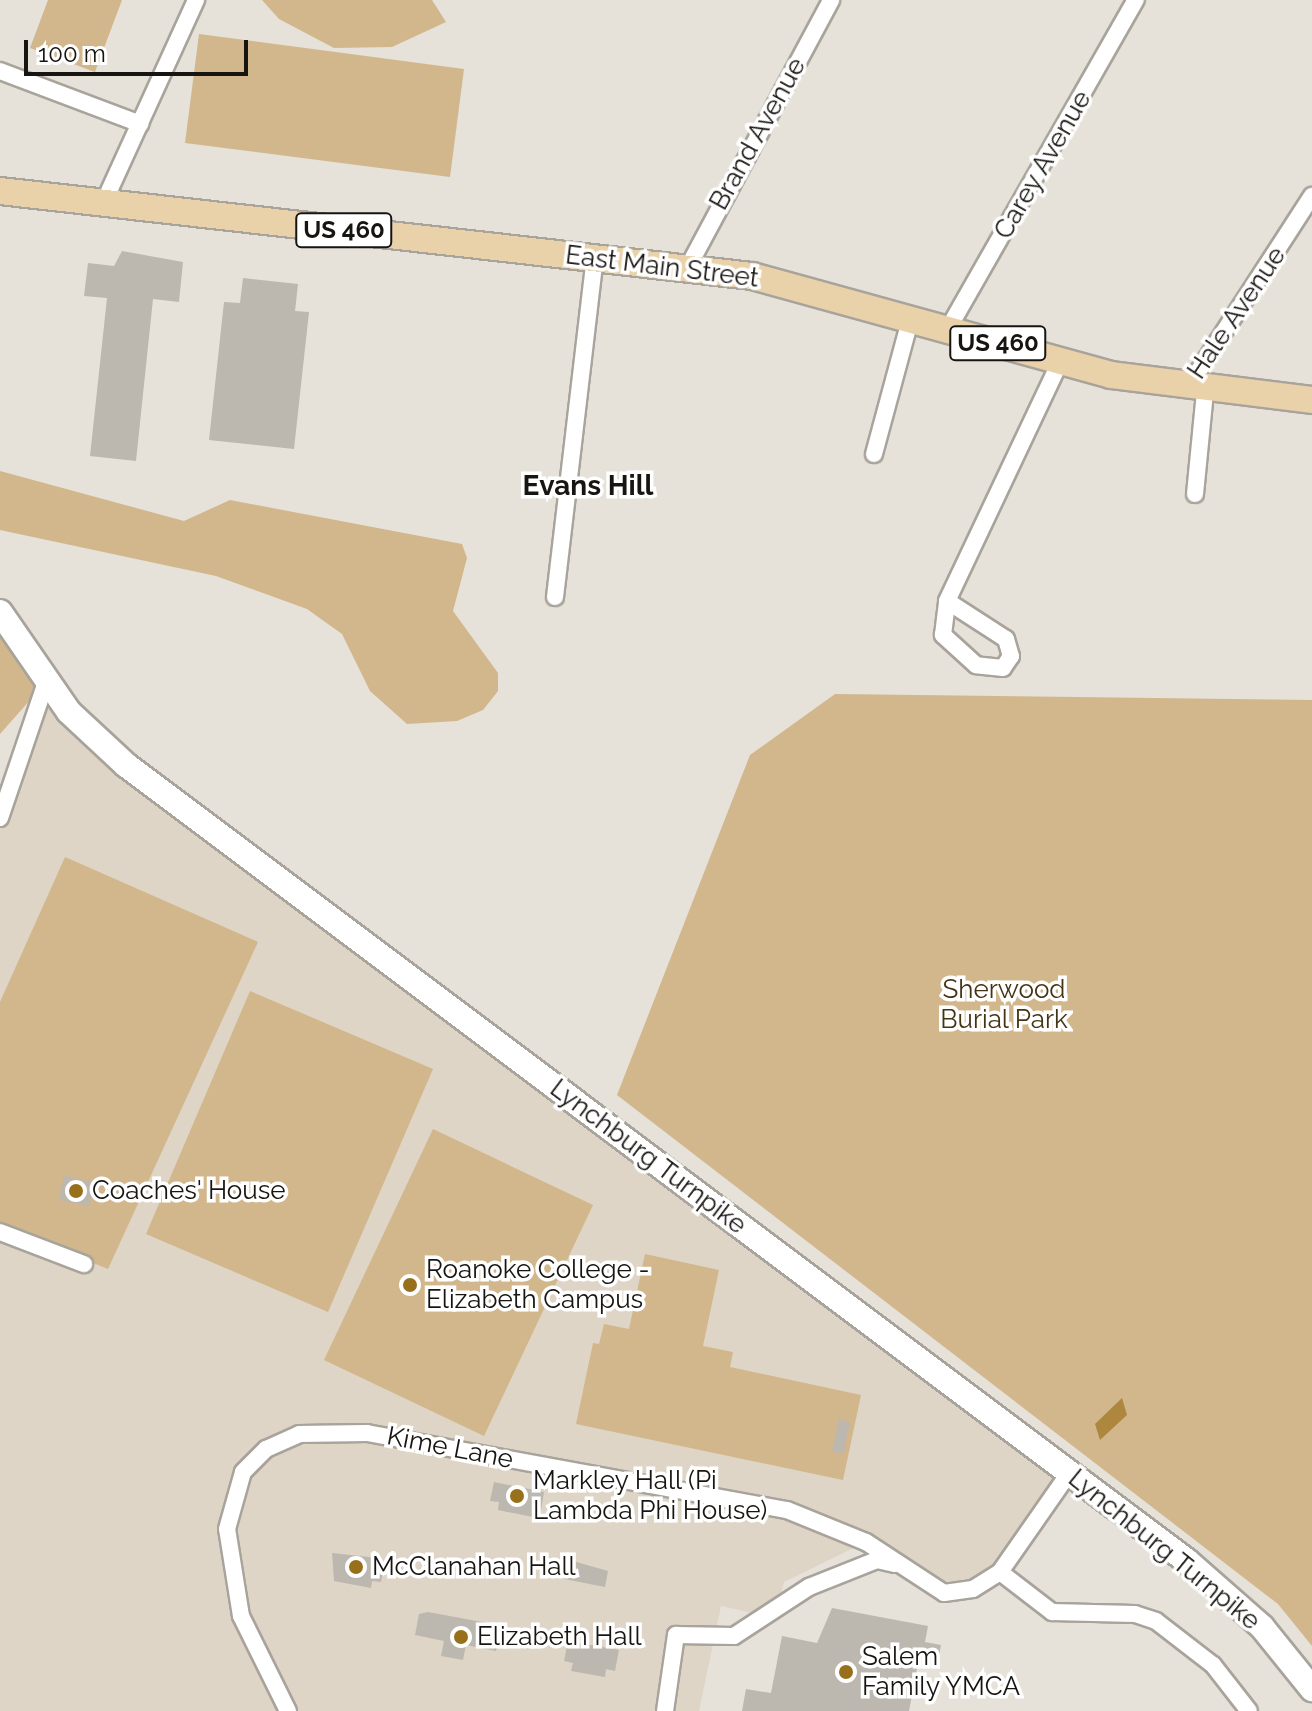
<!DOCTYPE html>
<html>
<head>
<meta charset="utf-8">
<style>
  body { margin:0 }
  #map { position:relative; width:1312px; height:1711px; overflow:hidden; background:#e6e1d9; font-family:Raleway,sans-serif }
  div>[style] { position:absolute }
  [style*='--x'] { left:calc(var(--x)*1px); top:calc(var(--y)*1px); width:calc(var(--w)*1px); rotate:calc(var(--a)*1deg) }
  .built>* { inset:0; background:#ded5c6 }
  .green>* { inset:0; background:#d1b78b }
  .water>* { inset:0; background:#ae873e }
  .building>* { inset:0; background:#bcb7af }
  .roads { filter:drop-shadow(2px 0 #a8a39b) drop-shadow(-2px 0 #a8a39b) drop-shadow(0 2px #a8a39b) drop-shadow(0 -2px #a8a39b) }
  .street>* { height:16px; margin:-8px; padding:0 8px; transform-origin:8px; border-radius:8px; background:#fff }
  .secondary>* { height:24px; margin:-12px; padding:0 12px; transform-origin:12px; border-radius:12px; background:#fff }
  .primary>* { height:26px; margin:-13px; padding:0 13px; transform-origin:13px; border-radius:13px; background:#e9d1a9 }
  .dots>* { width:22px; height:22px; translate:-50% -50%; box-sizing:border-box; border:4px solid #fff; border-radius:50% }
  span { translate:-50% -50%; white-space:nowrap; text-align:center; line-height:1.15; -webkit-text-stroke:7px #fff; paint-order:stroke }
  .shield-label span { padding:2px 6px; background:#fff; border:2px solid; border-radius:6px; -webkit-text-stroke-width:0 }
  .shield-label { font-size:24px; color:#171512; font-weight:700 }
  .street-label { font-size:26px; color:#171512 }
  .park-label { font-size:26px; color:#453414 }
  .poi-label { font-size:26px; color:#171512 }
  .left { translate:0 -50%; text-align:left }
  .neighbourhood-label { font-size:28px; color:#171512; font-weight:700 }
  .scale { position:absolute; left:24px; top:40px; width:224px; height:36px; box-sizing:border-box; border:4px solid #171512; border-top:0; padding-left:10px; font-size:24px; line-height:28px; white-space:nowrap; color:#171512; -webkit-text-stroke:6px #fff; paint-order:stroke }
</style>
</head>
<body>
<div id="map">
  <div class="built">
    <div style="clip-path:polygon(46px 682px,69px 712px,1069px 1473px,1000px 1572px,944px 1593px,866px 1542px,784px 1582px,775px 1618px,721px 1606px,699px 1711px,0 1711px,0 818px)"></div>
  </div>
  <div class="green">
    <div style="clip-path:polygon(48px 0,122px 0,95px 72px,30px 48px)"></div>
    <div style="clip-path:polygon(262px 0,432px 0,446px 22px,392px 47px,334px 48px,279px 19px)"></div>
    <div style="clip-path:polygon(199px 34px,464px 69px,450px 177px,185px 143px)"></div>
    <div style="clip-path:polygon(0 471px,184px 521px,230px 500px,462px 544px,467px 558px,453px 611px,498px 673px,498px 691px,483px 710px,457px 721px,407px 724px,370px 691px,342px 634px,307px 609px,216px 576px,0 530px)"></div>
    <div style="clip-path:polygon(0 622px,46px 682px,0 734px)"></div>
    <div style="clip-path:polygon(835px 694px,1312px 700px,1312px 1646px,1278px 1604px,617px 1095px,750px 755px)"></div>
    <div style="clip-path:polygon(65px 857px,258px 942px,108px 1269px,0 1225px,0 1002px)"></div>
    <div style="clip-path:polygon(250px 991px,433px 1069px,328px 1312px,146px 1234px)"></div>
    <div style="clip-path:polygon(433px 1129px,593px 1205px,484px 1436px,324px 1360px)"></div>
    <div style="clip-path:polygon(645px 1254px,719px 1270px,703px 1346px,733px 1352px,730px 1367px,861px 1395px,843px 1480px,576px 1424px,593px 1343px,599px 1344px,604px 1324px,629px 1329px)"></div>
  </div>
  <div class="water">
    <div style="clip-path:polygon(1122px 1398px,1127px 1415px,1100px 1440px,1095px 1424px)"></div>
  </div>
  <div class="building">
    <div style="clip-path:polygon(122px 251px,183px 262px,179px 302px,153px 299px,136px 461px,90px 456px,107px 298px,84px 296px,88px 263px,114px 266px)"></div>
    <div style="clip-path:polygon(243px 278px,298px 284px,295px 311px,309px 312px,294px 449px,209px 440px,224px 302px,240px 303px)"></div>
    <div style="clip-path:polygon(64px 1176px,94px 1182px,89px 1206px,59px 1200px)"></div>
    <div style="clip-path:polygon(839px 1419px,850px 1422px,843px 1454px,832px 1451px)"></div>
    <div style="clip-path:polygon(494px 1482px,544px 1492px,541px 1510px,533px 1517px,498px 1510px,499px 1502px,490px 1501px)"></div>
    <div style="clip-path:polygon(332px 1553px,378px 1558px,385px 1563px,381px 1582px,372px 1581px,371px 1588px,334px 1581px)"></div>
    <div style="clip-path:polygon(566px 1559px,608px 1571px,605px 1587px,554px 1577px,557px 1561px)"></div>
    <div style="clip-path:polygon(832px 1608px,928px 1626px,925px 1642px,941px 1645px,939px 1656px,920px 1652px,909px 1711px,742px 1711px,746px 1689px,771px 1693px,782px 1636px,817px 1643px)"></div>
    <div style="clip-path:polygon(428px 1612px,493px 1624px,500px 1630px,496px 1651px,466px 1645px,463px 1660px,441px 1656px,444px 1641px,415px 1635px,419px 1614px)"></div>
    <div style="clip-path:polygon(568px 1641px,619px 1650px,615px 1671px,606px 1669px,605px 1677px,571px 1671px,573px 1663px,564px 1661px)"></div>
  </div>
  <div class="roads">
    <div class="street">
      <div style="--x:0;--y:71;--w:150;--a:20.7"></div>
      <div style="--x:104;--y:202;--w:222;--a:-65.5"></div>
      <div style="--x:687;--y:269;--w:305;--a:-61.8"></div>
      <div style="--x:948;--y:329;--w:379;--a:-60.3"></div>
      <div style="--x:1187;--y:389;--w:230;--a:-57.1"></div>
      <div style="--x:874;--y:454;--w:142;--a:-74.9"></div>
      <div style="--x:1195;--y:494;--w:102;--a:-84.4"></div>
      <div style="--x:555;--y:597;--w:341;--a:-83.3"></div>
      <div style="--x:947;--y:601;--w:264;--a:-64.7"></div>
      <div style="--x:947;--y:601;--w:70;--a:32.8"></div>
      <div style="--x:1006;--y:639;--w:18;--a:74"></div>
      <div style="--x:1011;--y:656;--w:14;--a:124"></div>
      <div style="--x:1003;--y:668;--w:27;--a:-174"></div>
      <div style="--x:976;--y:665;--w:45;--a:-137.7"></div>
      <div style="--x:943;--y:635;--w:34;--a:-83"></div>
      <div style="--x:0;--y:818;--w:144;--a:-71.3"></div>
      <div style="--x:0;--y:1232;--w:90;--a:20.9"></div>
      <div style="--x:1000;--y:1572;--w:66;--a:37.6"></div>
      <div style="--x:1052;--y:1612;--w:83;--a:1.4"></div>
      <div style="--x:1135;--y:1614;--w:22;--a:18"></div>
      <div style="--x:1156;--y:1621;--w:72;--a:37.7"></div>
      <div style="--x:1213;--y:1665;--w:58;--a:52"></div>
      <div style="--x:288;--y:1711;--w:106;--a:-116.3"></div>
      <div style="--x:241;--y:1616;--w:88;--a:-99.1"></div>
      <div style="--x:227;--y:1529;--w:59;--a:-74.3"></div>
      <div style="--x:243;--y:1472;--w:33;--a:-45"></div>
      <div style="--x:266;--y:1449;--w:36;--a:-24"></div>
      <div style="--x:299;--y:1434;--w:68;--a:-0.8"></div>
      <div style="--x:367;--y:1433;--w:427;--a:10.4"></div>
      <div style="--x:787;--y:1510;--w:85;--a:22.1"></div>
      <div style="--x:866;--y:1542;--w:93;--a:33.2"></div>
      <div style="--x:944;--y:1593;--w:29;--a:-8"></div>
      <div style="--x:973;--y:1589;--w:32;--a:-32"></div>
      <div style="--x:1000;--y:1572;--w:121;--a:-55.1"></div>
      <div style="--x:665;--y:1711;--w:77;--a:-81.8"></div>
      <div style="--x:676;--y:1635;--w:58;--a:1"></div>
      <div style="--x:734;--y:1636;--w:90;--a:-33.2"></div>
      <div style="--x:809;--y:1587;--w:73;--a:-21.7"></div>
      <div style="--x:877;--y:1560;--w:18;--a:13"></div>
    </div>
    <div class="secondary">
      <div style="--x:0;--y:612;--w:121;--a:55.4"></div>
      <div style="--x:69;--y:712;--w:78;--a:42.9"></div>
      <div style="--x:126;--y:765;--w:1326;--a:36.88"></div>
      <div style="--x:1187;--y:1561;--w:100;--a:41.3"></div>
      <div style="--x:1262;--y:1627;--w:80;--a:51.1"></div>
    </div>
    <div class="primary">
      <div style="--x:0;--y:191;--w:757;--a:6.45"></div>
      <div style="--x:752;--y:276;--w:372;--a:15.4"></div>
      <div style="--x:1111;--y:375;--w:203;--a:7.1"></div>
    </div>
  </div>
  <div class="dots">
    <div style="left:76px;top:1191px;background:#98701c"></div>
    <div style="left:410px;top:1285px;background:#98701c"></div>
    <div style="left:517px;top:1496px;background:#98701c"></div>
    <div style="left:356px;top:1567px;background:#98701c"></div>
    <div style="left:461px;top:1637px;background:#98701c"></div>
    <div style="left:846px;top:1672px;background:#98701c"></div>
  </div>
  <div class="shield-label">
    <span style="left:344px;top:230px">US 460</span>
    <span style="left:998px;top:343px">US 460</span>
  </div>
  <div class="street-label">
    <span style="left:758px;top:134px;rotate:-61deg">Brand Avenue</span>
    <span style="left:1043px;top:165px;rotate:-60deg">Carey Avenue</span>
    <span style="left:662px;top:267px;rotate:7deg">East Main Street</span>
    <span style="left:1237px;top:313px;rotate:-56deg">Hale Avenue</span>
    <span style="left:648px;top:1157px;rotate:37deg">Lynchburg Turnpike</span>
    <span style="left:450px;top:1448px;rotate:11deg">Kime Lane</span>
    <span style="left:1164px;top:1550px;rotate:39deg">Lynchburg Turnpike</span>
  </div>
  <div class="park-label">
    <span style="left:1004px;top:1005px">Sherwood<br>Burial Park</span>
  </div>
  <div class="poi-label">
    <span class="left" style="left:92px;top:1191px">Coaches' House</span>
    <span class="left" style="left:426px;top:1285px">Roanoke College -<br>Elizabeth Campus</span>
    <span class="left" style="left:533px;top:1496px">Markley Hall (Pi<br>Lambda Phi House)</span>
    <span class="left" style="left:372px;top:1567px">McClanahan Hall</span>
    <span class="left" style="left:477px;top:1637px">Elizabeth Hall</span>
    <span class="left" style="left:862px;top:1672px">Salem<br>Family YMCA</span>
  </div>
  <div class="neighbourhood-label">
    <span style="left:588px;top:486px">Evans Hill</span>
  </div>
  <div class="scale">100 m</div>
</div>
</body>
</html>
